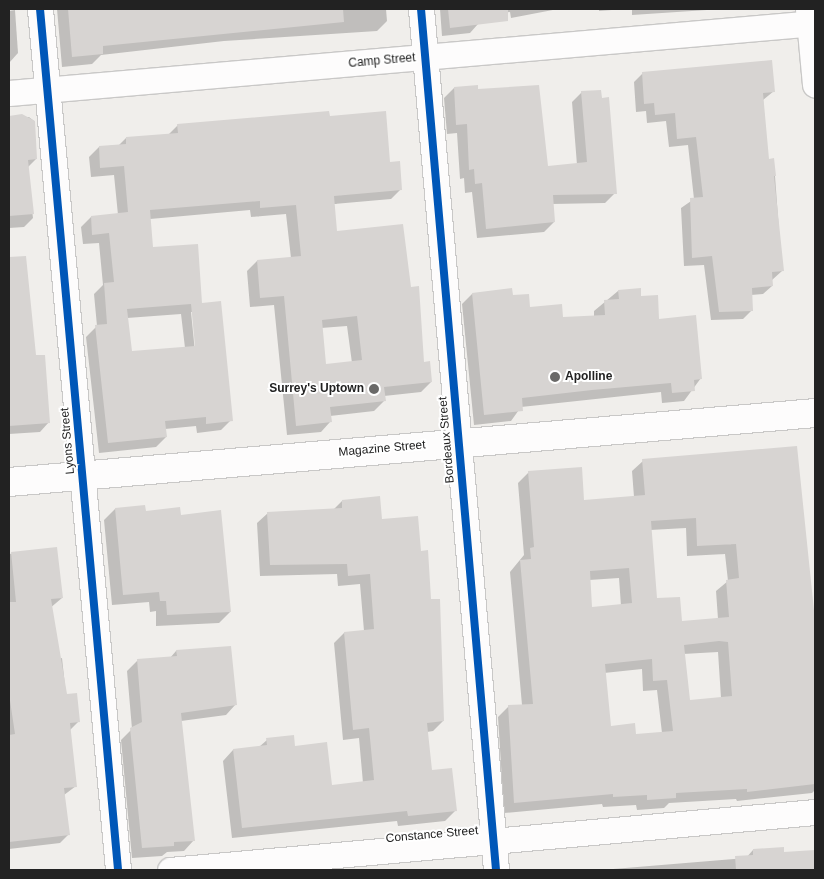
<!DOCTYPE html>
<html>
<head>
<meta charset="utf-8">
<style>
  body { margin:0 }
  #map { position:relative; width:824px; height:879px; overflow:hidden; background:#f0eeeb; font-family:Helvetica,sans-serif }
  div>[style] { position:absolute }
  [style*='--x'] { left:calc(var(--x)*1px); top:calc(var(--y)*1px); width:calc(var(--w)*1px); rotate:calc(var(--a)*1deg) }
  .shadow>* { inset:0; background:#0003 }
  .building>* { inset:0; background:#d7d4d2 }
  .roads { filter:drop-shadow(1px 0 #c9c8c7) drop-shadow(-1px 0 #c9c8c7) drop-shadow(0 1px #c9c8c7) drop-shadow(0 -1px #c9c8c7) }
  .minor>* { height:25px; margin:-12.5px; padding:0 12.5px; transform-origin:12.5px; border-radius:12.5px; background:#fdfcfc }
  .tertiary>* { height:28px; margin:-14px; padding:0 14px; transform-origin:14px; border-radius:14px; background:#fdfcfc }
  .cycleway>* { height:8px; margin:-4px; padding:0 4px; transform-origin:4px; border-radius:4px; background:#0057b8 }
  .dots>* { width:14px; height:14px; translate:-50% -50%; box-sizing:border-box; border:2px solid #fff; border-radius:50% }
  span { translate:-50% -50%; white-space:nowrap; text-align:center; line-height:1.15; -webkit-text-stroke:4px #fff; paint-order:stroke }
  .street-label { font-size:12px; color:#222 }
  .poi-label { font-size:12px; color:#222; font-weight:700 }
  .left { translate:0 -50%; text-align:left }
  .right { translate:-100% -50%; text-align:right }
  .frame { position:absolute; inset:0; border:10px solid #222; pointer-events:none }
</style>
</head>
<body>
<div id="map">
  <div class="shadow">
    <div style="clip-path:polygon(57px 9px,386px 9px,387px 21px,377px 31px,224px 41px,101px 55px,92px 64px,62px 67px)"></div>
    <div style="clip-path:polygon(440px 9px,558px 9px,511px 18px,510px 12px,477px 15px,478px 24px,470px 33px,442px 36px)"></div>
    <div style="clip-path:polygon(599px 9px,625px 9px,599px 11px)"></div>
    <div style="clip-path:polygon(632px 9px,722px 9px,632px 15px)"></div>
    <div style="clip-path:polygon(15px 10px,18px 53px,9px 63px,9px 11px)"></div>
    <div style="clip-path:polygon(643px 73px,774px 91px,763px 100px,768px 160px,775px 176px,782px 271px,772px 280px,772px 286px,763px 294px,751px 295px,752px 310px,743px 319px,711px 320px,704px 265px,684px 266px,681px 208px,694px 199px,688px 145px,669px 147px,666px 121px,647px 123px,646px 111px,636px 112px,634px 82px)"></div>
    <div style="clip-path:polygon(454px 88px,477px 91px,547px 168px,577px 165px,572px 102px,582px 92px,601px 100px,615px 193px,605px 203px,552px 204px,554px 222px,544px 232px,477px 238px,472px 192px,465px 193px,464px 178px,460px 179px,457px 133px,447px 134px,444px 98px)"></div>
    <div style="clip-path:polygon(29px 117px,34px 121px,36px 159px,27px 168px,33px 218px,24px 227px,9px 228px,9px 118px)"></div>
    <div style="clip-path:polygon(evenodd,329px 117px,389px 163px,401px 189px,391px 199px,334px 204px,336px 233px,410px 289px,423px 363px,431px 382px,421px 392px,384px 396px,384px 401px,374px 411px,330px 416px,330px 422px,321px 432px,287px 435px,274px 305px,250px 307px,247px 271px,257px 261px,291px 258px,286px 214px,251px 217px,250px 210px,150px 219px,152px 248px,201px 304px,231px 420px,221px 430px,197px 433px,196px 426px,165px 429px,166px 437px,156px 447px,99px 453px,86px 337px,97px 326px,94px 294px,103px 285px,99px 243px,83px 244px,81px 227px,91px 217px,118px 215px,114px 175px,91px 177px,89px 157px,99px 147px,119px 145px,126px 138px,168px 135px,178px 125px,329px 117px,191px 312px,193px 312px,197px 352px,195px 352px,191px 312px,329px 117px,181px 314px,185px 348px,131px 353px,127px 318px,181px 314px,329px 117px,347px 326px,352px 363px,325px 366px,321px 328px,347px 326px)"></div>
    <div style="clip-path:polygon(25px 257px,35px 357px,49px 422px,40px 432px,9px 434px,9px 258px)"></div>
    <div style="clip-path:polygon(618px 291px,640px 297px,701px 378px,684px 401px,662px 403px,661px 392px,521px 407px,511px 421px,474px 425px,462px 304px,472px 294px,512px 297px,529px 308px,562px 318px,594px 317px,594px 311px)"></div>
    <div style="clip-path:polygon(evenodd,795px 447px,815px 633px,815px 790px,812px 793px,737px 801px,736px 799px,669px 803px,664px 808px,637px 810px,636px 805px,603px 807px,602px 804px,504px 813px,498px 717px,509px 706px,522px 705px,510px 572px,524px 555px,518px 483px,529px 472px,583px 501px,634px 497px,632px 471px,643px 461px,795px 447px,686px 528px,687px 556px,725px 554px,728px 581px,716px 591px,718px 619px,681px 622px,655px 599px,650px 530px,686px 528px,795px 447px,619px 578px,621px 606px,591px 609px,589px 580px,619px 578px,795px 447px,718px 652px,721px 698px,688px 701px,683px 654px,718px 652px,795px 447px,642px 669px,643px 691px,657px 690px,662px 733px,635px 735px,610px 727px,604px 673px,642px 669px)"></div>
    <div style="clip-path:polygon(342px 501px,381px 521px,420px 552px,430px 600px,443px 721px,433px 731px,427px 732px,430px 771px,455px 811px,445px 821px,398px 826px,397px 821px,232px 838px,223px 761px,233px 750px,259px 747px,267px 740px,294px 747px,331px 786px,363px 783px,359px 738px,343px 740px,334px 643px,344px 633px,364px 631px,360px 584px,338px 586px,337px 574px,260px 576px,257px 523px,268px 513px,333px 510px)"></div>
    <div style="clip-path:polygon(115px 509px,180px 516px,230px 612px,219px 623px,156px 626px,156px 611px,150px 612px,149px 602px,112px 605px,104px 520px)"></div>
    <div style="clip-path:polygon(56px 549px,62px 598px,43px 614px,9px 613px,9px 554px)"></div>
    <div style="clip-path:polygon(53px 621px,58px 659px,62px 658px,66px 695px,79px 721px,70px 730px,76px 786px,64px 795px,68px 835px,60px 843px,9px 849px,9px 628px)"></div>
    <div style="clip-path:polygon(230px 647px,236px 704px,226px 715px,181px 721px,194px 840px,184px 851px,167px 852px,162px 856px,132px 858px,121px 740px,132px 729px,127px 671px,138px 660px,170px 658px,176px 651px)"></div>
    <div style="clip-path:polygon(753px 850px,783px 854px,815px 851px,815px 870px,601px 870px,746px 858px)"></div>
  </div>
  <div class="building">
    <div style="clip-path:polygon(68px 9px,343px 9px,344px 22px,103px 46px,103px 54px,72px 57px)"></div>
    <div style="clip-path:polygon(448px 9px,508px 9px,508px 21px,450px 28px)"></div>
    <div style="clip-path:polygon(772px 60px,775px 92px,763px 93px,769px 159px,774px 158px,776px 176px,774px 176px,784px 271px,772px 272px,773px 286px,752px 288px,753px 311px,719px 312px,712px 256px,692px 258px,690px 198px,703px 197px,696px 137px,677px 139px,675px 113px,655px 115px,654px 103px,644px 104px,642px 72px)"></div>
    <div style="clip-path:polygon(478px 85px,478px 89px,539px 85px,548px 166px,587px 162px,581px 91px,601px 90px,602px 98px,609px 97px,617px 194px,553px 195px,555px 222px,486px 229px,482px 183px,475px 184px,474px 169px,469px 170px,467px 124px,456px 125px,454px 87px)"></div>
    <div style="clip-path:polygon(evenodd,329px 111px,330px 116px,386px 111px,390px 162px,400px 161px,402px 190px,334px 196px,337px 231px,403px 224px,411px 287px,419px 286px,424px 362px,430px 361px,432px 382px,384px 387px,386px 401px,330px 407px,332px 422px,296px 426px,284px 296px,260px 298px,257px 260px,301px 256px,296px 205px,260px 208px,260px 201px,150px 210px,153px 247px,198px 244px,202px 303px,221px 301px,233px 421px,206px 424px,206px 417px,165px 421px,167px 437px,108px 443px,95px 325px,107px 324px,104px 283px,114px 282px,109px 233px,92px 235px,91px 216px,128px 212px,124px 166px,100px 168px,99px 146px,126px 144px,126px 137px,178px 133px,177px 124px,329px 111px,191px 304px,195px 346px,132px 351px,127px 309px,191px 304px,329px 111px,357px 316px,362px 360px,326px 364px,322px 320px,357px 316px)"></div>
    <div style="clip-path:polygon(22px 114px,35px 121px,37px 159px,28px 160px,34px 214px,9px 216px,9px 116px)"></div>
    <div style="clip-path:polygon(26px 256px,36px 355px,45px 355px,50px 423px,9px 426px,9px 257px)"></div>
    <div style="clip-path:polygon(512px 288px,513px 295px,529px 294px,530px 307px,562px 304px,563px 317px,605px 315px,604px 300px,619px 299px,618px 290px,641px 288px,641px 296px,658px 295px,659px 319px,696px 315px,702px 379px,694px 380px,695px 391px,672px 393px,671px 383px,592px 390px,522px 398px,523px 411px,484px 415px,472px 293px)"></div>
    <div style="clip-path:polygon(evenodd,797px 446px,815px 620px,815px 784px,747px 792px,747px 789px,676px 793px,676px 798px,647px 800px,647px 795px,613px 797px,613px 794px,514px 803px,508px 705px,533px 704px,520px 560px,531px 559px,530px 548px,534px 547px,528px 471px,582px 467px,584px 500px,645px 495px,642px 459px,797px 446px,696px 518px,697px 546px,736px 544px,739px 578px,726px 580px,729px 617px,682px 621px,680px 597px,657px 598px,651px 521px,696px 518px,797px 446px,629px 568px,632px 603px,592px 607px,590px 571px,629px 568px,797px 446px,719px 641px,728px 642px,732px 696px,690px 700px,684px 645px,719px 641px,797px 446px,652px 659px,653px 681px,667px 680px,673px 731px,636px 734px,635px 723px,611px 726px,605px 664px,652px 659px)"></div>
    <div style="clip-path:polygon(380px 496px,382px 519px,418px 516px,421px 551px,428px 550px,431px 599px,440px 599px,444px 721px,427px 723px,432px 770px,452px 768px,457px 811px,408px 816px,407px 811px,242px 828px,233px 749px,267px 745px,266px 738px,294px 735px,295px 746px,327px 742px,332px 785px,374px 780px,369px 728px,353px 730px,344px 632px,374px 629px,370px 574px,348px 576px,347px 564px,270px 565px,267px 512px,342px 508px,342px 500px)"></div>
    <div style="clip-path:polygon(145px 505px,146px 511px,180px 507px,181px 515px,221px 510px,231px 612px,167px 615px,166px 601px,160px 601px,159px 592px,123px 595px,115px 508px)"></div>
    <div style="clip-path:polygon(57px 547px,63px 598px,51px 599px,67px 694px,77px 693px,80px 722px,70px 723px,77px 787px,64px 788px,70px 835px,9px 842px,9px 735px,15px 734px,9px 694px,9px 602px,16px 602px,11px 552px)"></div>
    <div style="clip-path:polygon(231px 646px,237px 705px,181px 713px,195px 841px,174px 842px,174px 846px,142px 848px,130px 728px,142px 722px,137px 659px,177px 656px,176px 650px)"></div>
    <div style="clip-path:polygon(784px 847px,784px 852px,815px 850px,815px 870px,736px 870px,735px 856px,753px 855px,753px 849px)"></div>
  </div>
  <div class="roads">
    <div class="minor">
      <div style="--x:40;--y:9;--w:865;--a:84.82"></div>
      <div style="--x:421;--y:9;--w:864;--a:85.02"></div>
      <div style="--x:808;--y:9;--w:76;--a:84.7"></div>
      <div style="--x:9;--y:93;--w:809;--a:-4.96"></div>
      <div style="--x:170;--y:870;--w:648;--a:-5.14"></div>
    </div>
    <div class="tertiary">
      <div style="--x:9;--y:482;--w:809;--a:-4.89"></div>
    </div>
  </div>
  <div class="cycleway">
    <div style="--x:40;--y:9;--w:865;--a:84.82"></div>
    <div style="--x:421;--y:9;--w:864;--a:85.02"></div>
  </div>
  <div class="dots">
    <div style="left:555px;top:377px;background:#6a6968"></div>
    <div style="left:374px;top:389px;background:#6a6968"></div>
  </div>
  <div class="street-label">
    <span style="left:382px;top:61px;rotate:-5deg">Camp Street</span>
    <span style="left:447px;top:440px;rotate:-95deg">Bordeaux Street</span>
    <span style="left:68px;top:441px;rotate:-95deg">Lyons Street</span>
    <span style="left:382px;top:449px;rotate:-5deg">Magazine Street</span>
    <span style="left:432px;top:835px;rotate:-5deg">Constance Street</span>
  </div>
  <div class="poi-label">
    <span class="left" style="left:565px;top:377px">Apolline</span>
    <span class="right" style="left:364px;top:389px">Surrey's Uptown</span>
  </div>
  <div class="frame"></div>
</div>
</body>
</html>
